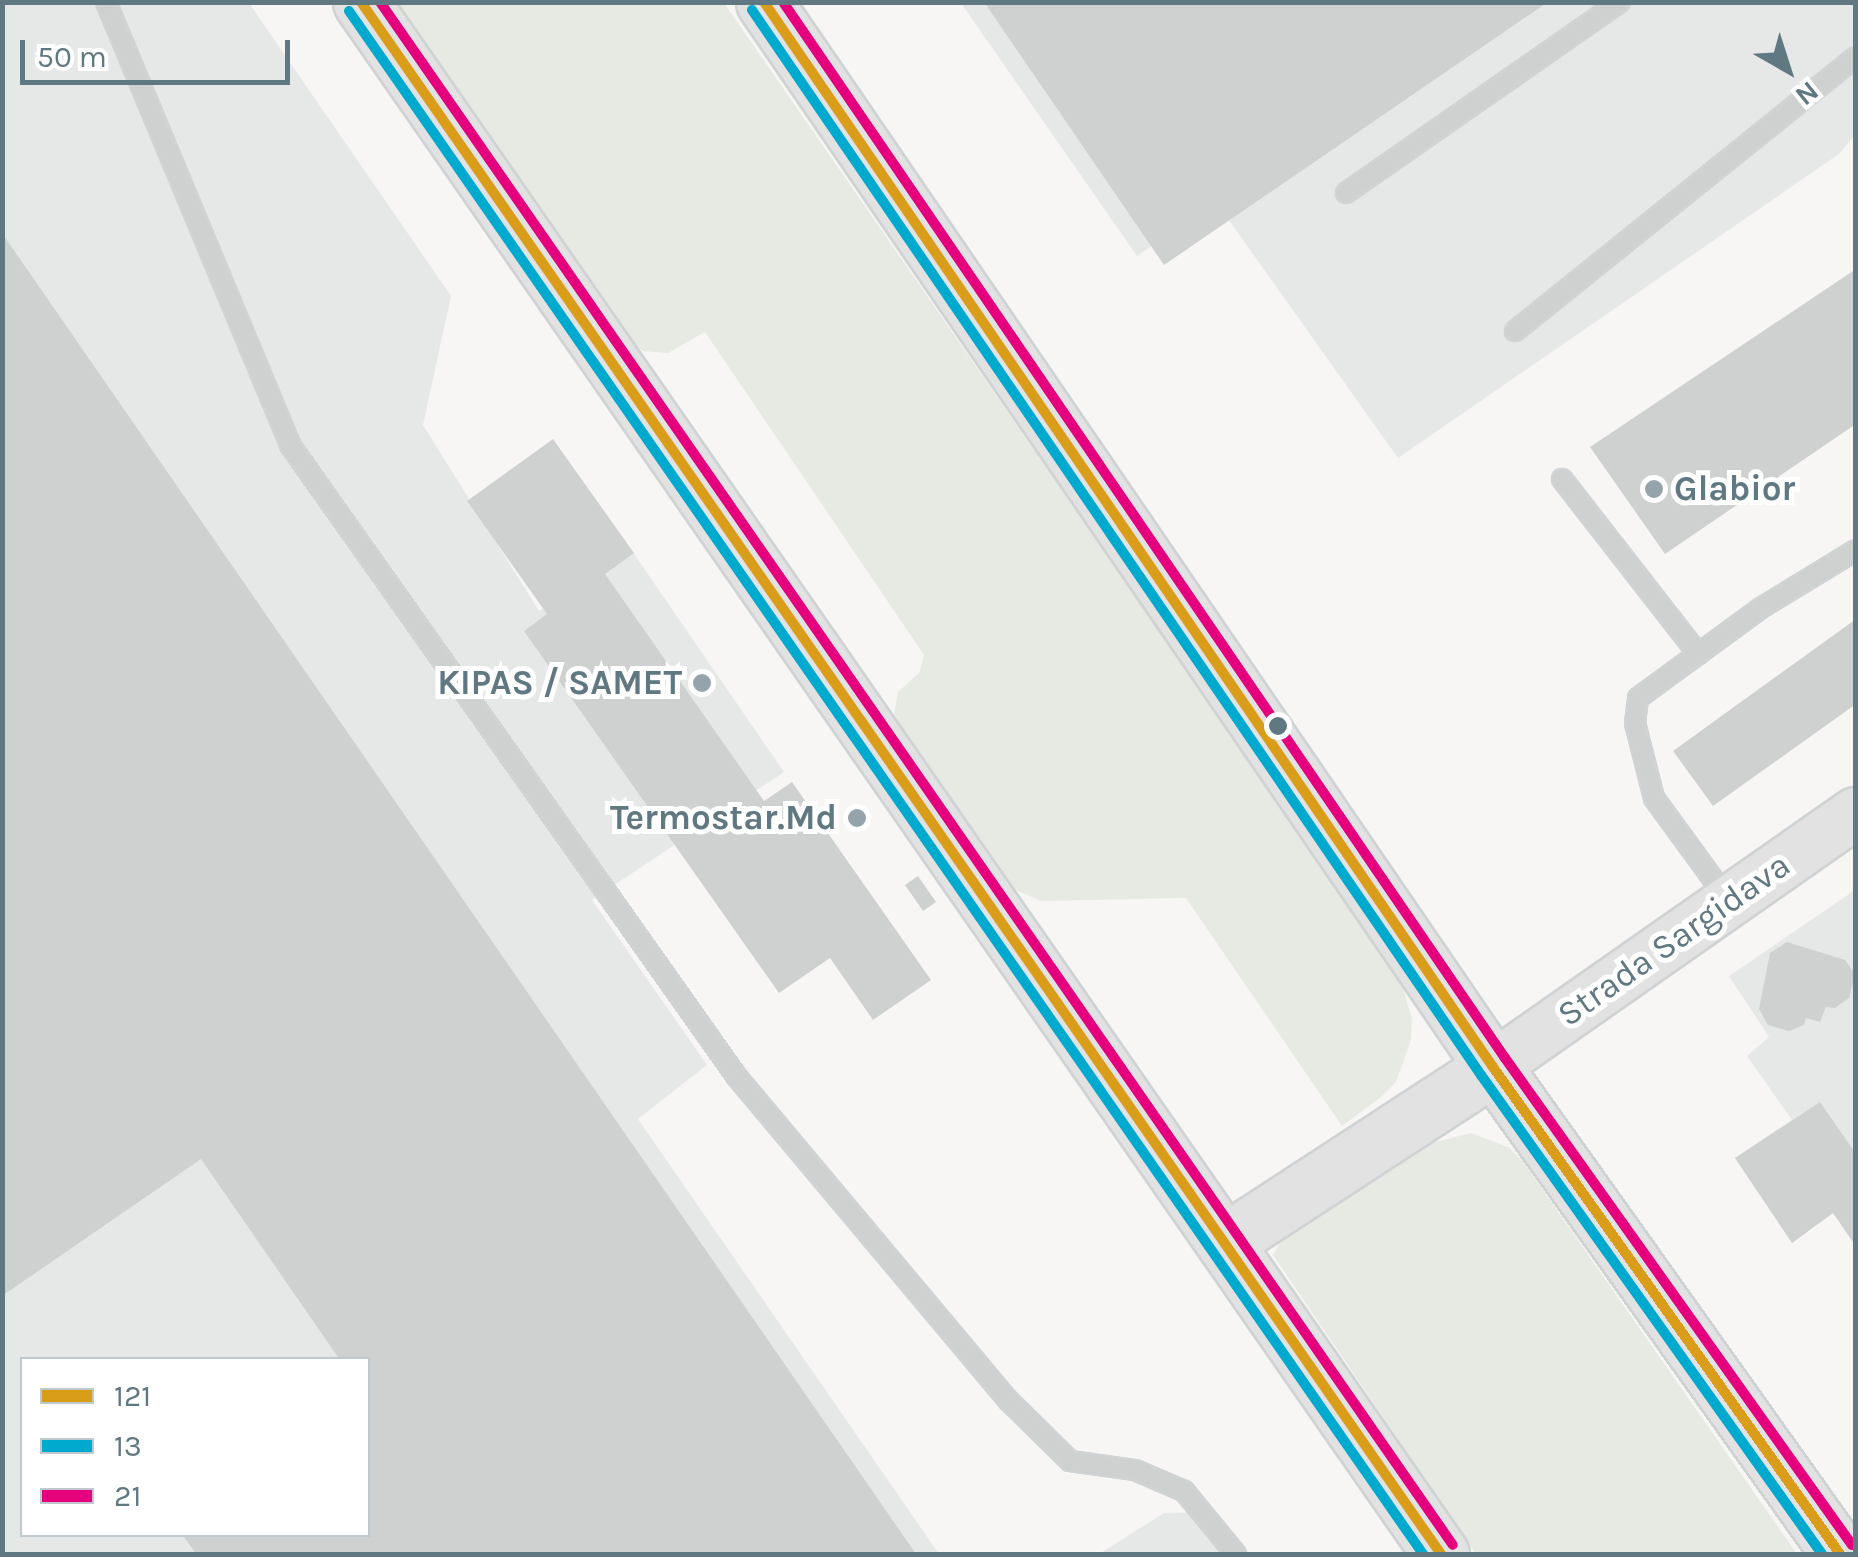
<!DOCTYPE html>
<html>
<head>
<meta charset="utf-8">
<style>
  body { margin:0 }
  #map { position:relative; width:1858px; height:1557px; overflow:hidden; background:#f7f6f5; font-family:Karla,sans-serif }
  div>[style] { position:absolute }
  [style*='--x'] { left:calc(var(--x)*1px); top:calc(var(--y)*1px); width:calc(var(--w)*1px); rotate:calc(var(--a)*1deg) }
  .built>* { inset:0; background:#e6e8e8 }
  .green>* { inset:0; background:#e7eae3 }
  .building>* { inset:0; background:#cfd1d1 }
  .roads { filter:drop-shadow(2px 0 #d0d3d4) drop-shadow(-2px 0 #d0d3d4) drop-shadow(0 2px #d0d3d4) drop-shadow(0 -2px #d0d3d4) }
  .lane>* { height:18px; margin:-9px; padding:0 9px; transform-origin:9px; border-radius:9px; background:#cfd0d0 }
  .secondary>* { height:50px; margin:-25px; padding:0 25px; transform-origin:25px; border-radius:25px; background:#e2e2e2 }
  .primary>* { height:55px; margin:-27.5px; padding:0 27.5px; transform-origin:27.5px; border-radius:27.5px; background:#e2e2e2 }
  .bus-1>* { height:10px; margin:-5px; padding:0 5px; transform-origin:5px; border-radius:5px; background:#d99d1a }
  .bus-2>* { height:10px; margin:-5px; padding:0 5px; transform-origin:5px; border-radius:5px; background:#00a9ce }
  .bus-3>* { height:10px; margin:-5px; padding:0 5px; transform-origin:5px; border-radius:5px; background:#e5007d }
  .dots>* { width:28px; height:28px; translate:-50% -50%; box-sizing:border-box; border:5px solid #fff; border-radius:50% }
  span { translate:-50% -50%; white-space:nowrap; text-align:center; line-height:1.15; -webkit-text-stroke:10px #fff; paint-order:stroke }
  .poi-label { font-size:35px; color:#607882; font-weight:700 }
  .left { translate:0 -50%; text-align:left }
  .right { translate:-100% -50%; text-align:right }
  .street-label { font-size:35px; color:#607882 }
  .frame { position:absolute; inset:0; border:5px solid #607882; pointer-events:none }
  .legend { position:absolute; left:20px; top:1357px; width:350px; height:180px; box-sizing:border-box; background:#fff; border:2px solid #bfc9cd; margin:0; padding:12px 18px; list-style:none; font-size:30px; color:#607882 }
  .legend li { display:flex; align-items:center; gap:20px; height:50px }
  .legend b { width:50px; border:2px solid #bfc9cd }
  .north { position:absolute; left:1738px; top:20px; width:100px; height:100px; -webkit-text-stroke:8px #fff; paint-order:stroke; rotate:141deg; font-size:28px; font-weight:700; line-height:40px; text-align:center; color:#607882 }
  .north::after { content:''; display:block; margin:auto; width:35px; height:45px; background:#607882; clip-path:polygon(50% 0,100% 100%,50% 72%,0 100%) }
  .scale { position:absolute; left:20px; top:40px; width:270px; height:45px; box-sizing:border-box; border:5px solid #607882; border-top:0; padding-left:12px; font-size:30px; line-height:35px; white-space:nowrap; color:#607882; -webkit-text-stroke:8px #fff; paint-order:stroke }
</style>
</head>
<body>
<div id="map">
  <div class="built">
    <div style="clip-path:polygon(evenodd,3px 3px,249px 3px,451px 296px,423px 425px,539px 611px,630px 548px,784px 772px,592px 900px,707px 1065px,638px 1119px,939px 1554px,3px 1554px,3px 3px,22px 1360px,368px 1360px,368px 1534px,22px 1534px,22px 1360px)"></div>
    <div style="clip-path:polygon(961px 3px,1855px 3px,1855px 135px,1839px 154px,1398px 458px,1216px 202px,1137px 256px)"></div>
    <div style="clip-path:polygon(1855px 890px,1855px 1246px,1833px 1213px,1792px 1243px,1735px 1158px,1792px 1120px,1747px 1056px,1769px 1037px,1729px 976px)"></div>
    <div style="clip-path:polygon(1213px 1512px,1242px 1554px,1099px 1554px,1164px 1513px)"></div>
  </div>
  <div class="green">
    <div style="clip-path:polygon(396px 3px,724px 3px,1400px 978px,1412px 1019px,1411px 1040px,1396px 1082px,1380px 1098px,1342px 1126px,1186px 898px,1041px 901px,1005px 885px,894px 715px,898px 692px,919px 673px,924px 655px,705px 332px,668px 353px,643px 351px,633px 343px)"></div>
    <div style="clip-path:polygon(1471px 1133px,1508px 1147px,1522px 1160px,1797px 1554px,1476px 1554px,1273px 1255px,1285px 1234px,1419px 1146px)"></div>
  </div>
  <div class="building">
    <div style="clip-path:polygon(984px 2px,1548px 2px,1164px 265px)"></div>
    <div style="clip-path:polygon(2px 233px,916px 1554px,196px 1554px,182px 1534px,368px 1534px,368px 1360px,340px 1360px,201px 1159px,2px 1296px)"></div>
    <div style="clip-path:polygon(1856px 269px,1856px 424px,1665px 554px,1590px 447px)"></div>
    <div style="clip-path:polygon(553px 439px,634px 553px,605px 574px,764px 801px,792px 782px,931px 980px,873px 1020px,830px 958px,779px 993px,524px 631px,547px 614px,467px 501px)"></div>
    <div style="clip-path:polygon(1856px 619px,1856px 704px,1713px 806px,1673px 751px)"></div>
    <div style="clip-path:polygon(918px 876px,936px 902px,923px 911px,905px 885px)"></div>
    <div style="clip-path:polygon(1787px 942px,1845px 960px,1855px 974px,1849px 998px,1835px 1008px,1826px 1007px,1820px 1022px,1806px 1018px,1804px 1025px,1789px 1031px,1768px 1025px,1759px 1009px,1770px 953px)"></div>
    <div style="clip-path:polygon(1820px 1102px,1856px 1154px,1856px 1246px,1833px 1213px,1792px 1243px,1735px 1158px)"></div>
  </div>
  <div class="roads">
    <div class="lane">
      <div style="--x:106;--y:2;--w:480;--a:67.4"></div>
      <div style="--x:290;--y:445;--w:774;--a:54.73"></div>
      <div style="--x:737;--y:1077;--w:422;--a:50"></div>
      <div style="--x:1008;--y:1400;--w:87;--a:44.5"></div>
      <div style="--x:1070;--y:1461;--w:66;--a:7.9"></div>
      <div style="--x:1135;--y:1470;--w:53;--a:23.2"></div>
      <div style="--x:1184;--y:1491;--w:82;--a:50.5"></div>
      <div style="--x:1346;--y:193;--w:334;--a:-34.9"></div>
      <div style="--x:1515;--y:331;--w:437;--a:-38.8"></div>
      <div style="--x:1562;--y:479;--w:222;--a:52.1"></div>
      <div style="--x:1729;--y:901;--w:127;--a:-126.1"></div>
      <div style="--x:1654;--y:798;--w:77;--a:-104.2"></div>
      <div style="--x:1635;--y:723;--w:25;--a:-83"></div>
      <div style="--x:1638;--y:698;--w:152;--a:-36.2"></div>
      <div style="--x:1761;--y:608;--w:111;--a:-31.4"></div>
    </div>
    <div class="secondary">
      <div style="--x:1493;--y:1067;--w:443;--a:-35"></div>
    </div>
    <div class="primary">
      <div style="--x:361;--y:2;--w:1891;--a:55.17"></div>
      <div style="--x:764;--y:2;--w:1291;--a:55.61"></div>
      <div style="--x:1493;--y:1067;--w:598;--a:54.53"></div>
      <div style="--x:1225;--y:1242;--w:320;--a:-33.1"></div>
    </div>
  </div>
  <div class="bus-1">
    <div style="--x:361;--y:2;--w:1891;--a:55.17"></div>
    <div style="--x:764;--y:2;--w:1291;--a:55.61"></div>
    <div style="--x:1493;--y:1067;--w:598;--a:54.53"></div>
  </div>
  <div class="bus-2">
    <div style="--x:752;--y:10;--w:1291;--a:55.61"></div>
    <div style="--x:1481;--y:1075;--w:588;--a:54.55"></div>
    <div style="--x:349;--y:11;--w:1880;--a:55.16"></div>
  </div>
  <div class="bus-3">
    <div style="--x:380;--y:2;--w:1879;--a:55.19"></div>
    <div style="--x:783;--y:2;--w:1279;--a:55.64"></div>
    <div style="--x:1505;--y:1058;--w:598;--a:54.53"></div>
  </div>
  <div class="dots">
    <div style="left:1654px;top:489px;background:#95a4aa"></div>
    <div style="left:702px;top:683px;background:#95a4aa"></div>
    <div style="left:1278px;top:726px;background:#607882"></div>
    <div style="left:857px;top:818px;background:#95a4aa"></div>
  </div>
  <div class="poi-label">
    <span class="left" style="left:1674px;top:489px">Glabior</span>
    <span class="right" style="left:682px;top:683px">KIPAS / SAMET</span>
    <span class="right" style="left:837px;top:818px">Termostar.Md</span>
  </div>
  <div class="street-label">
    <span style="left:1674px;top:940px;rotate:-35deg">Strada Sargidava</span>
  </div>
  <div class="frame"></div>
  <ul class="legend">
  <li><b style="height:12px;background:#d99d1a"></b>121</li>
  <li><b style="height:12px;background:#00a9ce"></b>13</li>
  <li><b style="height:12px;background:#e5007d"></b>21</li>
  </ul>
  <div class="north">N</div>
  <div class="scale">50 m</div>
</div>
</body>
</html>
